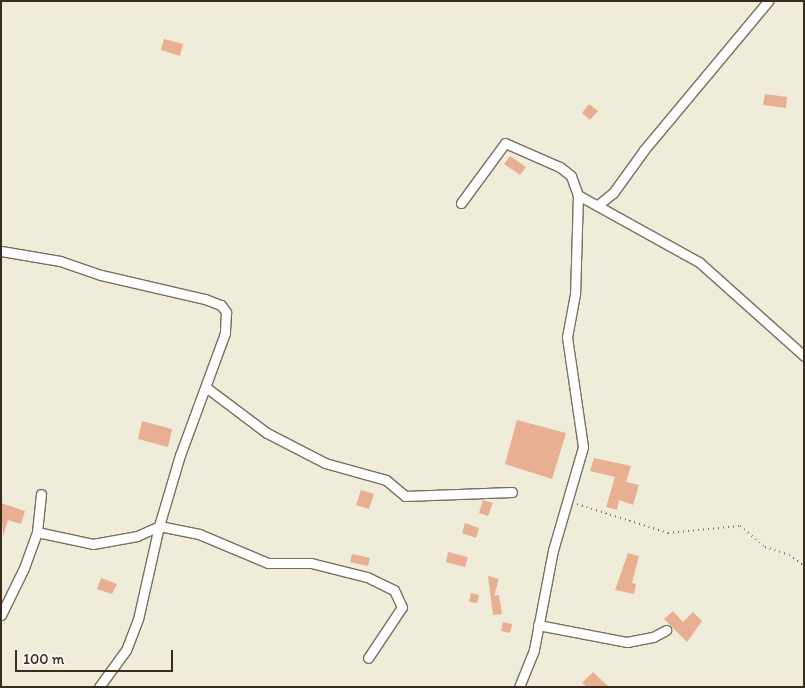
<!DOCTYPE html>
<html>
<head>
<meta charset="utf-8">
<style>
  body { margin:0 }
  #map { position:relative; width:805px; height:688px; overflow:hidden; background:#efecda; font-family:Itim,sans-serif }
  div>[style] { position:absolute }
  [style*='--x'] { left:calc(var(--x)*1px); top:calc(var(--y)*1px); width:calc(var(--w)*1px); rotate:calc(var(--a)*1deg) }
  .building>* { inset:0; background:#e8af93 }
  .path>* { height:2px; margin-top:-1px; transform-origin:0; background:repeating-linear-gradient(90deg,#7a6e60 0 1px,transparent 0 5px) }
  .roads { filter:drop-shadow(1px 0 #7a6e60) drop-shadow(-1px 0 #7a6e60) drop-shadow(0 1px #7a6e60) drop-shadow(0 -1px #7a6e60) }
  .street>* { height:9px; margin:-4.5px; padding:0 4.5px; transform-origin:4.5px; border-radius:4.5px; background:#fff }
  span { translate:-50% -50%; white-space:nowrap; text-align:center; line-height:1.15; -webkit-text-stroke:4.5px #f6f6f2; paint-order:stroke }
  .frame { position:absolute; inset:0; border:2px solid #3b2a1e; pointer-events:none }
  .scale { position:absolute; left:15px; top:650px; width:158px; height:22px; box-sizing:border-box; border:2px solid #3b2a1e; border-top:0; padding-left:6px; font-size:15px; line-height:18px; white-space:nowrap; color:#3b2a1e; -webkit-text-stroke:4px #f6f6f2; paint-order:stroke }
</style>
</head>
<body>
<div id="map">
  <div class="building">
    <div style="clip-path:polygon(164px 39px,183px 44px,180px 56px,161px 50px)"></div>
    <div style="clip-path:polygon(765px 94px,787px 97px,786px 108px,763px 105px)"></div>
    <div style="clip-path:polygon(589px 104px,598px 111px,590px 120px,582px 113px)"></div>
    <div style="clip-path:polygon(510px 156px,526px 167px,520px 175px,504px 164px)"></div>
    <div style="clip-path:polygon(517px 420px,566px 433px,552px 479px,505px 464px)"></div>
    <div style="clip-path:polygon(142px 421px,172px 429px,168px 447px,138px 439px)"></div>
    <div style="clip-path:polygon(594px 458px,631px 466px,626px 482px,639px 485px,633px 505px,619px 500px,617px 510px,606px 507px,615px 477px,590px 471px)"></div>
    <div style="clip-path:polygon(361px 490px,374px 494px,369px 509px,356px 505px)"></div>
    <div style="clip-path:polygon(483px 500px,493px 503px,488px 516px,479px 513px)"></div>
    <div style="clip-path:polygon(1px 503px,25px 511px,21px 524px,8px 520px,3px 536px)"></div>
    <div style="clip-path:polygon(465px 523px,479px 528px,476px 538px,462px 533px)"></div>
    <div style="clip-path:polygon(448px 552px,468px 557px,465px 567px,446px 562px)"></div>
    <div style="clip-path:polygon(628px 553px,639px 556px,632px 583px,636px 584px,634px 594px,615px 590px)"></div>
    <div style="clip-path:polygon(352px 554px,370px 558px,368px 566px,350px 562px)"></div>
    <div style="clip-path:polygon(488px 576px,499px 579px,494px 596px,499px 595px,502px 614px,493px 615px)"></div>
    <div style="clip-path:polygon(101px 578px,117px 584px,112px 594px,97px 589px)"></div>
    <div style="clip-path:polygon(471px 593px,479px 595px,477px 603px,469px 602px)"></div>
    <div style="clip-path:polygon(673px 611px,683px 622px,693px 612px,702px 621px,687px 642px,664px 619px)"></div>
    <div style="clip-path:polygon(503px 622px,512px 624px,510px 633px,501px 631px)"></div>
    <div style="clip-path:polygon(593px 672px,609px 687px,587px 687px,582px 683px)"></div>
  </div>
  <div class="path">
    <div style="--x:577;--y:504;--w:96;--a:17.7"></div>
    <div style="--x:668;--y:533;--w:72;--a:-5.6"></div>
    <div style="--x:740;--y:526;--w:33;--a:40"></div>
    <div style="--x:765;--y:547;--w:25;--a:18"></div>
    <div style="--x:789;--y:555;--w:19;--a:36"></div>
  </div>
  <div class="roads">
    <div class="street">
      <div style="--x:578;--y:195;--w:138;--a:29"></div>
      <div style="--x:699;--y:262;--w:141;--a:41.8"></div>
      <div style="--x:461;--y:203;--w:74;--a:-53.7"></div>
      <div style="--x:505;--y:143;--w:60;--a:23.6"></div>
      <div style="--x:560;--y:167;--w:14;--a:39"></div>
      <div style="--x:571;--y:176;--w:20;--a:70"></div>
      <div style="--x:578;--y:195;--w:99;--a:91.7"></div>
      <div style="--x:575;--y:294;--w:44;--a:100.5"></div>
      <div style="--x:567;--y:337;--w:111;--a:81.7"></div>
      <div style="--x:583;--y:447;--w:107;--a:106.2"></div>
      <div style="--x:553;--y:550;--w:102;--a:100.8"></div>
      <div style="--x:534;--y:650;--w:40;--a:112"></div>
      <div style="--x:598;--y:205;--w:19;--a:-39"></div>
      <div style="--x:613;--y:193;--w:53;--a:-54.2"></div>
      <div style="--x:644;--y:150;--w:194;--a:-50.2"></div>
      <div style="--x:1;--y:251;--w:60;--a:9.6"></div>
      <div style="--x:60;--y:261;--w:43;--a:18.9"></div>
      <div style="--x:101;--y:275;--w:107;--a:13"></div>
      <div style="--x:205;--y:299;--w:17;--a:21"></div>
      <div style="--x:221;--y:305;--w:9;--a:54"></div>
      <div style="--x:226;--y:312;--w:21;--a:93"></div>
      <div style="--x:225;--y:333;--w:130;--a:110.2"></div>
      <div style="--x:180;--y:455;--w:74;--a:106.5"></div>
      <div style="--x:159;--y:526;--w:95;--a:102.7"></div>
      <div style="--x:138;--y:619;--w:33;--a:111"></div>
      <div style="--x:126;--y:650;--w:46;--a:126.1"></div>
      <div style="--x:207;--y:388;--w:75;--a:36.9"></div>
      <div style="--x:267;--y:433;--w:65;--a:27.3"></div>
      <div style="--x:325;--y:463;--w:63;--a:15.6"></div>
      <div style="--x:386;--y:480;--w:25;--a:40"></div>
      <div style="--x:405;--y:496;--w:107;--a:-2.1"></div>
      <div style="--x:37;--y:532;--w:57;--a:12.1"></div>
      <div style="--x:93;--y:544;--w:45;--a:-10.3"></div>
      <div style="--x:137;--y:536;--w:24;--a:-24"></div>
      <div style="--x:159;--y:526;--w:41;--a:11.3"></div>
      <div style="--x:199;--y:534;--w:75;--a:22.8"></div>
      <div style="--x:268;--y:563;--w:43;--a:0"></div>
      <div style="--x:311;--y:563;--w:58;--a:14"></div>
      <div style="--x:367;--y:577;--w:30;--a:26"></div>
      <div style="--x:394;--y:590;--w:19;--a:65"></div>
      <div style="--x:402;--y:607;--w:61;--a:123.7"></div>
      <div style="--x:1;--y:615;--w:52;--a:-63.9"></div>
      <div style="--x:24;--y:568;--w:38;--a:-70"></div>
      <div style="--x:37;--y:532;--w:38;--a:-84"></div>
      <div style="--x:538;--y:625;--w:91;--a:10.8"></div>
      <div style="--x:627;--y:642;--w:26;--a:-11"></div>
      <div style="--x:653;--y:637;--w:15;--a:-28"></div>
    </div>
  </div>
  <div class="frame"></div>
  <div class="scale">100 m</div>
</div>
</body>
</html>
